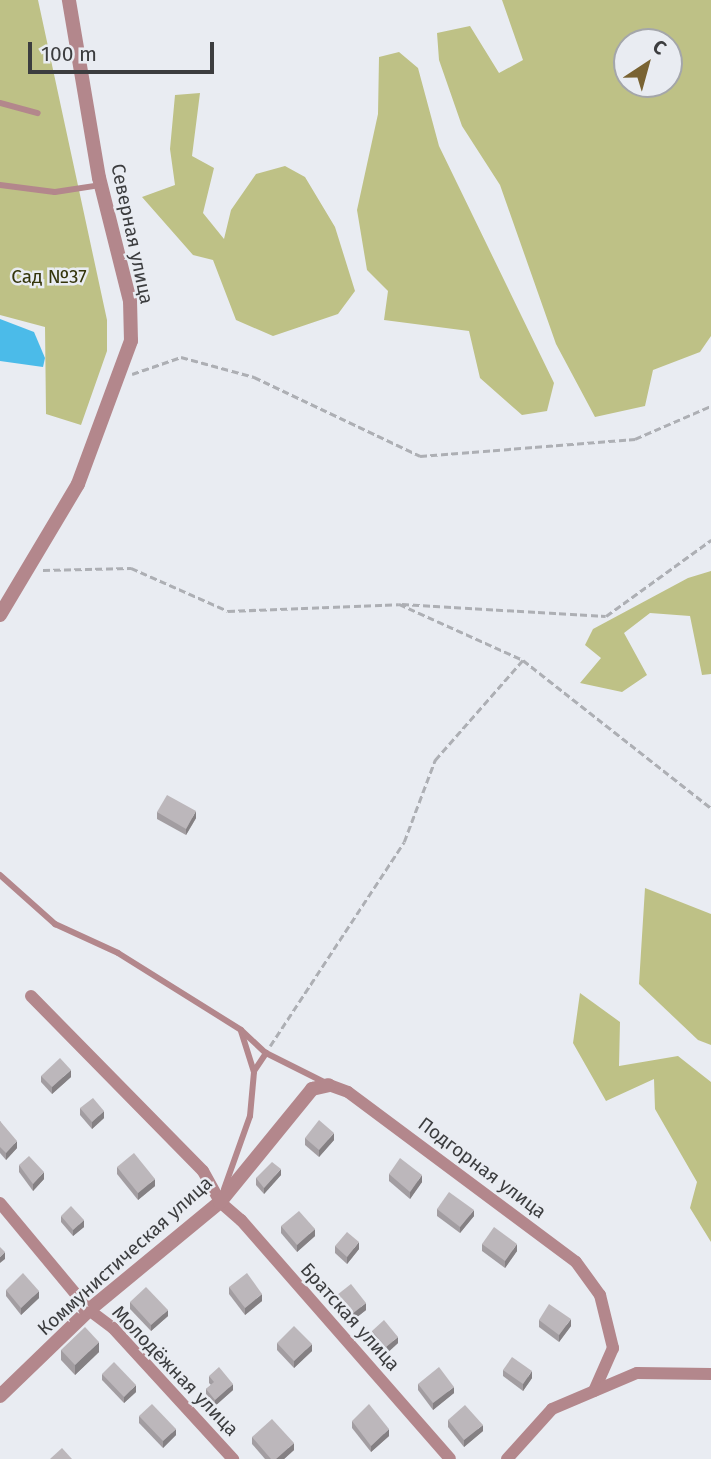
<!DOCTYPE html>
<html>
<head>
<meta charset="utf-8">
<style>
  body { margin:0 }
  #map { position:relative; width:711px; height:1459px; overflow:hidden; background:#e9ecf2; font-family:"Fira Sans",sans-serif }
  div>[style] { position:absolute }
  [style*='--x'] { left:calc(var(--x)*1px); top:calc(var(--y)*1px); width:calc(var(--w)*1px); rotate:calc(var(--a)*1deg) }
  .green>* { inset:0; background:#bec186 }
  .water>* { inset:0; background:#4bbbe9 }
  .path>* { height:2.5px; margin-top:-1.25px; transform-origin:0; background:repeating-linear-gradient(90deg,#adafb4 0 7px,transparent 0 10.5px) }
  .service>* { height:6px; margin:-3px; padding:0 3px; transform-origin:3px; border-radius:3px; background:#b3878c }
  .minor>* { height:12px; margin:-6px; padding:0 6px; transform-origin:6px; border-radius:6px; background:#b3878c }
  .tertiary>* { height:14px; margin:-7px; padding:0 7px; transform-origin:7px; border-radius:7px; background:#b3878c }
  .wall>* { inset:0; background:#a29da1 }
  .shaded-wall>* { inset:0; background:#848083 }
  .building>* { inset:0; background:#bcb7bb }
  span { translate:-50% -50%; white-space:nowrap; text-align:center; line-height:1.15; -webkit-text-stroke:5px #e9ecf2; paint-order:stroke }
  .street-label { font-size:19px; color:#3c3d3f }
  .park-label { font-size:19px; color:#34350b }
  .north { position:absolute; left:613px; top:28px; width:70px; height:70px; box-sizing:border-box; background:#e9ecf2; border:2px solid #a4a6aa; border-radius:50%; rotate:36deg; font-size:19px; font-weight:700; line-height:28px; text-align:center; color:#3c3d3f }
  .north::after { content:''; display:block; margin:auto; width:24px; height:32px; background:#796333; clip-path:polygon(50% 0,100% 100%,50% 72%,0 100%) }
  .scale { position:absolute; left:28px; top:42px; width:186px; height:32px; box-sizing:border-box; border:4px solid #3c3d3f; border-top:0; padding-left:9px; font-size:21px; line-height:24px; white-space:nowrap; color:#3c3d3f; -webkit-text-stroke:5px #e9ecf2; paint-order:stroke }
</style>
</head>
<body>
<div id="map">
  <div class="green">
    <div style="clip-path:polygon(0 0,38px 0,107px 320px,107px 351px,81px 425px,46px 414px,45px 327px,0 315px)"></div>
    <div style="clip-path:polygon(evenodd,502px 0,711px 0,711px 336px,700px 352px,653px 370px,645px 406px,595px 417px,556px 344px,500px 185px,462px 126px,439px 60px,437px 33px,470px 26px,499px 73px,523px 60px,502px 0,627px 42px,669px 42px,669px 84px,627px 84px,627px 42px)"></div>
    <div style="clip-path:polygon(399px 52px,418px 68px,439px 146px,554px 383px,547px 411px,522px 415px,480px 378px,469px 331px,384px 320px,388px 291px,367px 270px,357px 210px,378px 114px,379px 57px)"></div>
    <div style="clip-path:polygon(200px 93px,192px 156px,214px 168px,203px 213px,224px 239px,231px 210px,256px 174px,285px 166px,305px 177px,335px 227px,355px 291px,338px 314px,273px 336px,236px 320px,213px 260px,193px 255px,142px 197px,175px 185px,170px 149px,175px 95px)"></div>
    <div style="clip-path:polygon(711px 571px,711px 674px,702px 675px,690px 616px,650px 613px,624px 633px,647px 675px,622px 692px,580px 683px,601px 658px,585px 645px,593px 629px,688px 578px)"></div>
    <div style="clip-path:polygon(645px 888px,711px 914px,711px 1045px,698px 1040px,639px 984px)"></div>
    <div style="clip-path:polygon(580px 993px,620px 1022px,619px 1066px,678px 1056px,711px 1082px,711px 1242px,690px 1208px,697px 1182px,655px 1109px,654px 1079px,606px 1101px,573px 1043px)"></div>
  </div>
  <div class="water">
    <div style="clip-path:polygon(0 319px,34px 332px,45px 358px,43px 367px,0 361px)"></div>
  </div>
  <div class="path">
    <div style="--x:132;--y:374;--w:52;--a:-19.1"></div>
    <div style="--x:181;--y:357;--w:76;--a:15.3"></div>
    <div style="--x:254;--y:377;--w:184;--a:25.4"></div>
    <div style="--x:420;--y:456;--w:216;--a:-4.5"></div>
    <div style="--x:635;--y:439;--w:83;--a:-23.5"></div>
    <div style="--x:43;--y:570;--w:88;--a:-1.3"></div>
    <div style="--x:131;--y:568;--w:106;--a:23.9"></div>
    <div style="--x:228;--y:611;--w:171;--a:-2.3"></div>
    <div style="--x:399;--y:604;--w:136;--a:24.3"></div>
    <div style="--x:523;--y:660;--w:239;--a:38.2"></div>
    <div style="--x:402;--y:604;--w:204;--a:3.4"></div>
    <div style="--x:606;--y:616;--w:130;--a:-35.9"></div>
    <div style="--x:270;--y:1046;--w:244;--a:-56.7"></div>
    <div style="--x:404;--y:842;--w:88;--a:-69.3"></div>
    <div style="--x:435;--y:760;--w:133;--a:-48.7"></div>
  </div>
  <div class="service">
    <div style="--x:0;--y:103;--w:39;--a:15"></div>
    <div style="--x:0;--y:185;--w:55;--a:7.3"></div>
    <div style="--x:55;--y:192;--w:47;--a:-8.7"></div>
    <div style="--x:0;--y:875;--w:74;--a:41.7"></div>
    <div style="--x:55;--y:924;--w:69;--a:24.7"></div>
    <div style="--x:118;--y:953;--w:145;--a:32"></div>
    <div style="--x:241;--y:1030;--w:34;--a:43"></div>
    <div style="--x:266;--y:1053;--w:67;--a:26.6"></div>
    <div style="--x:254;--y:1071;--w:22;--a:-56"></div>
    <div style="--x:224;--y:1189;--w:77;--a:-70.4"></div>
    <div style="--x:250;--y:1116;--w:44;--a:-84.8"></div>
    <div style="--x:254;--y:1072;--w:43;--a:-107.6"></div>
  </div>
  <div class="minor">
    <div style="--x:31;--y:996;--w:245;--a:45.5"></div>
    <div style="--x:203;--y:1171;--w:35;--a:61"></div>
    <div style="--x:220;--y:1202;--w:28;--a:41"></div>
    <div style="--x:241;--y:1220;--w:317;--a:48.8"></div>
    <div style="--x:329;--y:1085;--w:20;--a:20"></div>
    <div style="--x:348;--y:1092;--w:284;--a:36.7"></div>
    <div style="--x:576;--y:1262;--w:41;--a:54"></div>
    <div style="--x:600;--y:1295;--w:55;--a:76.2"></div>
    <div style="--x:613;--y:1348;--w:47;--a:113.8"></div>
    <div style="--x:0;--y:1203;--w:139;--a:50.2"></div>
    <div style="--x:89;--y:1310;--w:30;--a:37"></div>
    <div style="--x:113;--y:1328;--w:178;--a:47.5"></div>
    <div style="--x:507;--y:1459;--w:67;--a:-48"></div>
    <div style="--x:552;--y:1409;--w:92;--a:-23"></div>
    <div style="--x:637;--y:1373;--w:74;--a:0.8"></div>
  </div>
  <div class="tertiary">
    <div style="--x:0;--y:615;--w:152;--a:-59.2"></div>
    <div style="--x:78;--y:484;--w:153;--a:-69.7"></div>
    <div style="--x:131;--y:341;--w:40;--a:-91.4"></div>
    <div style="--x:130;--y:301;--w:127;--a:-104.1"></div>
    <div style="--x:99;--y:178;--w:181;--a:-99.6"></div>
    <div style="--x:0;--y:1396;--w:124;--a:-44"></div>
    <div style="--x:89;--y:1310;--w:170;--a:-39.5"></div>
    <div style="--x:220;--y:1202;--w:146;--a:-50.8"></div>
    <div style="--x:312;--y:1089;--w:17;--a:-13"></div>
  </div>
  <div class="wall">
    <div style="clip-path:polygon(157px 812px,196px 818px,186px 835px,157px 819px)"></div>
    <div style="clip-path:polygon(41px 1076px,71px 1077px,52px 1094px,41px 1082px)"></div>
    <div style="clip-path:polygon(80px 1108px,104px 1118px,92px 1129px,80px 1115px)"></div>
    <div style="clip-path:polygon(0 1121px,17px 1148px,6px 1160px,0 1153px)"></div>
    <div style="clip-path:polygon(305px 1138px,334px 1140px,319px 1157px,305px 1145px)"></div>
    <div style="clip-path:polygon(19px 1165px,44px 1179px,33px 1191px,19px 1172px)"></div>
    <div style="clip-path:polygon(117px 1167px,155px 1186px,138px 1200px,117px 1174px)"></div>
    <div style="clip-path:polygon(389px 1174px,422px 1182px,410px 1199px,389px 1181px)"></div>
    <div style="clip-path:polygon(281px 1175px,264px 1194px,256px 1185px,256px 1178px)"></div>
    <div style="clip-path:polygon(437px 1209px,474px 1216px,460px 1233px,437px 1216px)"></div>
    <div style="clip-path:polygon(61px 1216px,84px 1227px,73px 1236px,61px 1222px)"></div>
    <div style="clip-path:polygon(281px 1226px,315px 1236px,297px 1252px,281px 1233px)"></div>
    <div style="clip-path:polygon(482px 1244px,517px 1251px,505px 1268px,482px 1251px)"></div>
    <div style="clip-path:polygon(335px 1246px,359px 1249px,347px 1264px,335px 1253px)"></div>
    <div style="clip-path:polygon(229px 1287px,262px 1301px,245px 1315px,229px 1294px)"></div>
    <div style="clip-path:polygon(6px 1290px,39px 1298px,21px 1315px,6px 1296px)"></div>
    <div style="clip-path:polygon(337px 1295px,366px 1310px,352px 1321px,337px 1302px)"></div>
    <div style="clip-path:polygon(130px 1302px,168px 1316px,151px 1331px,130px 1309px)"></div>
    <div style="clip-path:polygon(539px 1320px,571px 1326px,559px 1342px,539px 1327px)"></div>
    <div style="clip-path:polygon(372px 1331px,398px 1343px,386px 1354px,372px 1337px)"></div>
    <div style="clip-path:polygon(277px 1343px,312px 1351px,294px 1368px,277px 1350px)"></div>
    <div style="clip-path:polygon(61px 1350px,99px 1352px,75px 1375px,61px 1360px)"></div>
    <div style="clip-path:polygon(503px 1370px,532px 1378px,523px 1391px,503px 1376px)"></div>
    <div style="clip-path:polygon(102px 1374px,136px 1392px,124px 1403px,102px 1380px)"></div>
    <div style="clip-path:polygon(209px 1376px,233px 1390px,215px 1406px,206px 1396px,206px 1389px,211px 1385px,209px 1383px)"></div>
    <div style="clip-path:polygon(418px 1384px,454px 1393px,433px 1410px,418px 1390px)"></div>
    <div style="clip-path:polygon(139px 1416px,176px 1435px,163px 1448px,139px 1423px)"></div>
    <div style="clip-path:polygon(448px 1420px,483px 1431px,464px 1447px,448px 1427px)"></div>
    <div style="clip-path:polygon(352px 1421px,389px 1436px,371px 1452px,352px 1428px)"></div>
    <div style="clip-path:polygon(252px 1437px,294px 1450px,284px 1459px,265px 1459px,252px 1444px)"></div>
  </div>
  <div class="shaded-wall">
    <div style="clip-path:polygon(196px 811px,196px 818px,186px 835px,186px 829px)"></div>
    <div style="clip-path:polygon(71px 1070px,71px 1077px,52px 1094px,52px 1087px)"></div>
    <div style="clip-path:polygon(104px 1111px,104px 1118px,92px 1129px,92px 1122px)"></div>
    <div style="clip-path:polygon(334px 1133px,334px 1140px,319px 1157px,319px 1150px)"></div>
    <div style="clip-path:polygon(17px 1141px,17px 1148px,6px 1160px,6px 1153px)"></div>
    <div style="clip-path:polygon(281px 1169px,281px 1175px,264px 1194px,264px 1188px)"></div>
    <div style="clip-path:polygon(44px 1172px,44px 1179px,33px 1191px,33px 1184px)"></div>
    <div style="clip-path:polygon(422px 1175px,422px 1182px,410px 1199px,410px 1192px)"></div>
    <div style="clip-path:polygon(155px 1179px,155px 1186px,138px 1200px,138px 1193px)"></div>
    <div style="clip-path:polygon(474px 1210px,474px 1216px,460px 1233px,460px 1227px)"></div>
    <div style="clip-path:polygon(84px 1220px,84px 1227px,73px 1236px,73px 1230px)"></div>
    <div style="clip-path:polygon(315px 1229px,315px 1236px,297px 1252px,297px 1245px)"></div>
    <div style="clip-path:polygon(359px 1242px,359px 1249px,347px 1264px,347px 1257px)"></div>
    <div style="clip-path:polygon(517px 1244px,517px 1251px,505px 1268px,505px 1261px)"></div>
    <div style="clip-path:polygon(5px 1252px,5px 1259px,0 1263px,0 1257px)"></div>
    <div style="clip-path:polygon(39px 1291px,39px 1298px,21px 1315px,21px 1308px)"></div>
    <div style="clip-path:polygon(262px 1294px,262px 1301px,245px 1315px,245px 1308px)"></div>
    <div style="clip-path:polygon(366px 1303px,366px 1310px,352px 1321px,352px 1314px)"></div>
    <div style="clip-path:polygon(168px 1310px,168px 1316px,151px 1331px,151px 1325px)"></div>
    <div style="clip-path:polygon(571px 1319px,571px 1326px,559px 1342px,559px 1335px)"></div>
    <div style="clip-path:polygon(398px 1337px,398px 1343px,386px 1354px,386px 1347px)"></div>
    <div style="clip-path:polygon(99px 1342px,99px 1352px,75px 1375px,75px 1365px)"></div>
    <div style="clip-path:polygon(312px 1344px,312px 1351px,294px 1368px,294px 1361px)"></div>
    <div style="clip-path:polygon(532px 1371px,532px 1378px,523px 1391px,523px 1384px)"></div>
    <div style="clip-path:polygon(233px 1384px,233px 1390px,215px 1406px,215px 1400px)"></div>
    <div style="clip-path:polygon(136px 1385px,136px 1392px,124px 1403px,124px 1397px)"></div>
    <div style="clip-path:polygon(454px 1387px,454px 1393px,433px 1410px,433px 1403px)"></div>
    <div style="clip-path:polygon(483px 1425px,483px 1431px,464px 1447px,464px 1440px)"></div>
    <div style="clip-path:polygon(176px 1429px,176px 1435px,163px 1448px,163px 1441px)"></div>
    <div style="clip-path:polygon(389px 1429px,389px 1436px,371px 1452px,371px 1446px)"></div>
    <div style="clip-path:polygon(294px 1443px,294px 1450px,284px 1459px,276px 1459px)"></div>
  </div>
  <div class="building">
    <div style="clip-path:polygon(167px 795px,196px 811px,186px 829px,157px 812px)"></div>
    <div style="clip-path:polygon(60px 1058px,71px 1070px,52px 1087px,41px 1076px)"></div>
    <div style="clip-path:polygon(93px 1098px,104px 1111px,92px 1122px,80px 1108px)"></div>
    <div style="clip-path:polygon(319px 1120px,334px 1133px,319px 1150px,305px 1138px)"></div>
    <div style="clip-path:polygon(0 1121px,17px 1141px,6px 1153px,0 1147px)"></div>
    <div style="clip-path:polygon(134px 1153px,155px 1179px,138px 1193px,117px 1167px)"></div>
    <div style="clip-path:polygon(29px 1156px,44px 1172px,33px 1184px,19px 1165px)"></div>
    <div style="clip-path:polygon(400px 1158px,422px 1175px,410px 1192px,389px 1174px)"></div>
    <div style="clip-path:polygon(272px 1162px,281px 1169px,264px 1188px,256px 1178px)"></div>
    <div style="clip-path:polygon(449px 1192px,474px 1210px,460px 1227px,437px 1209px)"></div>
    <div style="clip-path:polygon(71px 1206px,84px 1220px,73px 1230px,61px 1216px)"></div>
    <div style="clip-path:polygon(299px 1211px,315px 1229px,297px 1245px,281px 1226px)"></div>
    <div style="clip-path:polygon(494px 1227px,517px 1244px,505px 1261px,482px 1244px)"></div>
    <div style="clip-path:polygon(347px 1232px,359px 1242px,347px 1257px,335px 1246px)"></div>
    <div style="clip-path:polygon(0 1247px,5px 1252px,0 1257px)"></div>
    <div style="clip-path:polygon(23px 1273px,39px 1291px,21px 1308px,6px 1290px)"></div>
    <div style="clip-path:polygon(247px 1273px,262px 1294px,245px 1308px,229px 1287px)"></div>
    <div style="clip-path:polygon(351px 1284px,366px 1303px,352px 1314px,337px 1295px)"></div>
    <div style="clip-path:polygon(146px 1287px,168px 1310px,151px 1325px,130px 1302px)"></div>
    <div style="clip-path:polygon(549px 1304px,571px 1319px,559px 1335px,539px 1320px)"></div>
    <div style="clip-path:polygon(384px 1320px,398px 1337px,386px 1347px,372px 1331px)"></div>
    <div style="clip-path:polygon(294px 1326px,312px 1344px,294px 1361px,277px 1343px)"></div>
    <div style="clip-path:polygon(85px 1327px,99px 1342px,75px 1365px,61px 1350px)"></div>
    <div style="clip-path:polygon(512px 1357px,532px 1371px,523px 1384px,503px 1370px)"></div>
    <div style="clip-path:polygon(114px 1362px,136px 1385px,124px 1397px,102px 1374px)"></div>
    <div style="clip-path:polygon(219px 1367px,233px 1384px,215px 1400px,206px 1389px,214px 1382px,209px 1376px)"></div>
    <div style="clip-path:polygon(439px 1367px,454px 1387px,433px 1403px,418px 1384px)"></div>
    <div style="clip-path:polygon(152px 1404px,176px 1429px,163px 1441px,139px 1416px)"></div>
    <div style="clip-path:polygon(369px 1404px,389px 1429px,371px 1446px,352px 1421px)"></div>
    <div style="clip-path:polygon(465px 1405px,483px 1425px,464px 1440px,448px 1420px)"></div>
    <div style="clip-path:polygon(272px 1419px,294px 1443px,276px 1459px,271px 1459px,252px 1437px)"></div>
    <div style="clip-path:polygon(62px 1448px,72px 1459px,50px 1459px)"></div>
  </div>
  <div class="street-label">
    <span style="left:132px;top:234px;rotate:78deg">Северная улица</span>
    <span style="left:482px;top:1168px;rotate:37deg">Подгорная улица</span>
    <span style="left:125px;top:1256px;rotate:-42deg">Коммунистическая улица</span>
    <span style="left:350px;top:1317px;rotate:48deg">Братская улица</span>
    <span style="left:175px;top:1371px;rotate:46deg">Молодёжная улица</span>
  </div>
  <div class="park-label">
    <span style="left:49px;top:277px">Сад №37</span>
  </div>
  <div class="north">С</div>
  <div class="scale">100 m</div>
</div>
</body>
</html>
